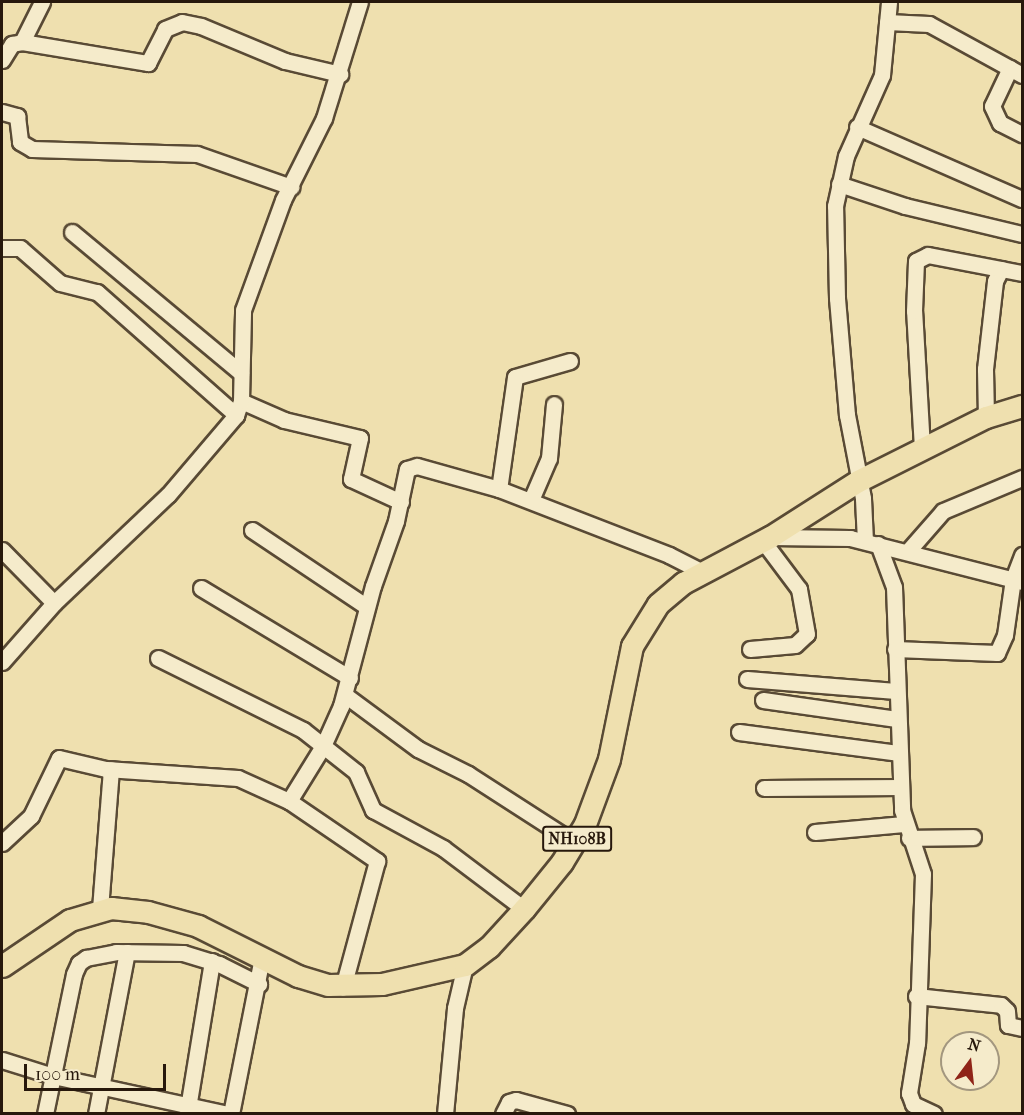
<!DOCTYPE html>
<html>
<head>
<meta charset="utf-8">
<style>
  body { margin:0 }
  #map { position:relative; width:1024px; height:1115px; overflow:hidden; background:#efe0af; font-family:"IM FELL French Canon",serif }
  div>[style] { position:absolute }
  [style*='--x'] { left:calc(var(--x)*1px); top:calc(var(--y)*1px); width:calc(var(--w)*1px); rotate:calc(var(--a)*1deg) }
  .roads { filter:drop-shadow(2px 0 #594a35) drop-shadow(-2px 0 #594a35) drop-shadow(0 2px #594a35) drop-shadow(0 -2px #594a35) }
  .minor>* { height:15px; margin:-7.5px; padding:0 7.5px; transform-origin:7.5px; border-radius:7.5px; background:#f5ebcb }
  .highway>* { height:21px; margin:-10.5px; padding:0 10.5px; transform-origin:10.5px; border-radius:10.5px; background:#efe0af }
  span { translate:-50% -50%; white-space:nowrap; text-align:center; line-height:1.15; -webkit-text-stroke:4.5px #f5ebcb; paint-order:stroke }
  .shield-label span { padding:2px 4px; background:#f5ebcb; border:2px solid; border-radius:4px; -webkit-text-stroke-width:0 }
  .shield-label { font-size:16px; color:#27180c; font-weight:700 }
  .frame { position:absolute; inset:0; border:3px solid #27180c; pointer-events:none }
  .north { position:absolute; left:940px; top:1031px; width:60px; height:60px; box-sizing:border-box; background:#f5ebcb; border:2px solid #a3977f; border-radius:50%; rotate:15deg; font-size:16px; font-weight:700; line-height:24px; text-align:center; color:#27180c }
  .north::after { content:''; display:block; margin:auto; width:21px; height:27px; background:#8f2418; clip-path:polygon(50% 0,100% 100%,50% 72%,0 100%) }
  .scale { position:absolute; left:24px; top:1064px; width:142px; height:27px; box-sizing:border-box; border:3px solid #27180c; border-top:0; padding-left:8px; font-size:18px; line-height:21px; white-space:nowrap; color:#27180c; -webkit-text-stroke:4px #f5ebcb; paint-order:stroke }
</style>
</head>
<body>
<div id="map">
  <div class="roads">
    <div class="minor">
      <div style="--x:887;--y:22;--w:42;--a:2.7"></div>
      <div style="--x:929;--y:24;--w:106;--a:28.7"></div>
      <div style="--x:22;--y:42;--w:45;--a:-63.4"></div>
      <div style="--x:2;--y:60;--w:19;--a:-58"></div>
      <div style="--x:12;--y:44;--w:10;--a:-11"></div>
      <div style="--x:22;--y:42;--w:128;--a:9.5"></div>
      <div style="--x:148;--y:63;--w:38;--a:-63"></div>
      <div style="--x:165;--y:29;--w:18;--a:-22"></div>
      <div style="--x:182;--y:22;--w:19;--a:12"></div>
      <div style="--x:201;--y:26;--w:91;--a:22.6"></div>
      <div style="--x:285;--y:61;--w:57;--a:13.3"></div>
      <div style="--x:1010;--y:68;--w:42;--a:115.3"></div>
      <div style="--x:992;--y:106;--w:19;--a:65"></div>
      <div style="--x:1000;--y:123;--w:25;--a:27"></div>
      <div style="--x:2;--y:112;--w:16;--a:15"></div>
      <div style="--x:17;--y:116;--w:26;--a:83"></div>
      <div style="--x:20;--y:142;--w:14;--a:30"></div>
      <div style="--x:32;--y:149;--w:165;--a:1.7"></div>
      <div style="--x:197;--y:154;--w:100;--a:19.3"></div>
      <div style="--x:857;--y:127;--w:180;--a:23.6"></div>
      <div style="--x:839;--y:184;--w:70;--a:18.4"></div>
      <div style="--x:905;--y:206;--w:120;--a:13.5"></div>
      <div style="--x:72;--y:232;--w:220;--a:39.8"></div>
      <div style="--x:2;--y:248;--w:18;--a:0"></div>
      <div style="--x:20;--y:248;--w:53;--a:41.2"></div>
      <div style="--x:60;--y:283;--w:38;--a:14"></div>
      <div style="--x:97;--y:292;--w:186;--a:41.5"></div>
      <div style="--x:570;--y:361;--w:57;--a:163.8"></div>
      <div style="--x:515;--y:377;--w:113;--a:98.1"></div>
      <div style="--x:499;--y:489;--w:182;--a:21.2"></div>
      <div style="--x:669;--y:555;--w:37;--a:27"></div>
      <div style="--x:241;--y:401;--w:47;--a:23.8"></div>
      <div style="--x:284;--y:420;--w:78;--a:13.3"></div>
      <div style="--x:360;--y:438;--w:42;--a:102.4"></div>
      <div style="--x:351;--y:479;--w:55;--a:24.7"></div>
      <div style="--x:986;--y:417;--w:48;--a:-91.2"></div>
      <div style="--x:985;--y:369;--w:89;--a:-83.5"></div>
      <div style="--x:995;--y:281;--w:13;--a:-63"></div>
      <div style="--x:1001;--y:269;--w:21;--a:11"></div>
      <div style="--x:922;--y:448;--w:137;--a:-93.3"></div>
      <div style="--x:914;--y:311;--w:50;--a:-87.7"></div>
      <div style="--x:916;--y:261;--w:13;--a:-27"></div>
      <div style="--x:928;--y:255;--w:74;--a:10.9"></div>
      <div style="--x:531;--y:500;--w:46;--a:-66.8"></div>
      <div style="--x:549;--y:458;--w:54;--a:-84.7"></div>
      <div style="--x:252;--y:530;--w:138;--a:33.8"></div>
      <div style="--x:770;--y:537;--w:80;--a:0.7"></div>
      <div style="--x:850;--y:538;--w:178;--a:14.3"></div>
      <div style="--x:865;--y:541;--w:43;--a:-92.7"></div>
      <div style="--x:863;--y:498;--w:85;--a:-100.9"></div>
      <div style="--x:847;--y:415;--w:117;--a:-94.9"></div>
      <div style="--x:837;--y:298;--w:92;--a:-91.2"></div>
      <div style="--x:835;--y:206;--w:51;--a:-77.6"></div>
      <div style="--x:846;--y:156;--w:89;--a:-66"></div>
      <div style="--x:882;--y:75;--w:73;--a:-84.5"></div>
      <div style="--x:878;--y:544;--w:46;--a:69.6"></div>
      <div style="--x:894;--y:587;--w:223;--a:87.9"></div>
      <div style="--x:902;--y:810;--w:67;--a:71.8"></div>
      <div style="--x:923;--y:874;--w:169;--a:92"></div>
      <div style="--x:917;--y:1043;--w:51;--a:99.1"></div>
      <div style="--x:909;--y:1093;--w:12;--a:70"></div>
      <div style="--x:913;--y:1104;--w:23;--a:25"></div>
      <div style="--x:2;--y:550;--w:74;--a:45.5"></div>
      <div style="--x:908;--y:551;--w:53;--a:-48.8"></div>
      <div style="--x:943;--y:511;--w:86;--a:-22.7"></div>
      <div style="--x:201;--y:588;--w:174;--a:31.1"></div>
      <div style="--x:750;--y:649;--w:45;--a:-5.1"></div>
      <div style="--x:795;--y:645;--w:16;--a:-43"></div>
      <div style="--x:807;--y:634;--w:46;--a:-100.1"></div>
      <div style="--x:799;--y:589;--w:60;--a:-126.9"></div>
      <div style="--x:895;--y:649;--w:102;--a:2.2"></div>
      <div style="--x:997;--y:653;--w:20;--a:-66"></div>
      <div style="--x:1005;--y:635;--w:57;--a:-81.9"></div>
      <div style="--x:1013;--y:579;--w:26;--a:-69"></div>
      <div style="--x:158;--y:658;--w:162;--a:26.4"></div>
      <div style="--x:303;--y:730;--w:68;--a:38.4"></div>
      <div style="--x:356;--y:772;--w:42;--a:65.9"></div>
      <div style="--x:373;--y:810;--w:80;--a:28.5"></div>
      <div style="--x:443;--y:848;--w:101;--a:37"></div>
      <div style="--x:2;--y:662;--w:79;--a:-48.6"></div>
      <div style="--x:54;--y:603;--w:157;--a:-43.5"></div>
      <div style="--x:168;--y:495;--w:105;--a:-49.6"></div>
      <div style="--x:236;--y:415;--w:15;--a:-70"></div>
      <div style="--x:241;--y:401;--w:91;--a:-88.7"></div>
      <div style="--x:243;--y:310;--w:117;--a:-70"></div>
      <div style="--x:283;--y:200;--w:92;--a:-63.4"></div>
      <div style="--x:324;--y:118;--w:121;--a:-72.8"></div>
      <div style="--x:747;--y:679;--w:149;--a:4.6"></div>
      <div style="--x:345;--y:695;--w:91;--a:36.5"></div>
      <div style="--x:418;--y:749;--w:56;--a:26.6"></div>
      <div style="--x:468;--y:774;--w:127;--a:32.8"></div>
      <div style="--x:763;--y:700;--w:135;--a:8.1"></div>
      <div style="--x:739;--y:732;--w:160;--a:7.5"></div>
      <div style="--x:764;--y:788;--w:137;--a:-0.4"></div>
      <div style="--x:289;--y:801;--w:65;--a:-58.3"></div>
      <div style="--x:323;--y:746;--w:44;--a:-65.8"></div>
      <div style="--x:341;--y:706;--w:124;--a:-75.1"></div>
      <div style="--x:373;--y:586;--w:69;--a:-70.5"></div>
      <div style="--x:396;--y:521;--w:53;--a:-78.1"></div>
      <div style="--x:407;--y:469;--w:10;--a:-17"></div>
      <div style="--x:417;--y:466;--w:85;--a:15.7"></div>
      <div style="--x:815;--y:832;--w:89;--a:-5.1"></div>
      <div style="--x:909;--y:838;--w:64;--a:-0.9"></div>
      <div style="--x:2;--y:843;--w:40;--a:-43"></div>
      <div style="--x:31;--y:816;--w:64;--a:-64.2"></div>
      <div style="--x:59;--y:758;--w:48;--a:13.2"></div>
      <div style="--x:106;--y:769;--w:132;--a:3.9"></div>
      <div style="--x:238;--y:778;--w:56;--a:24.3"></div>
      <div style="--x:289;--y:801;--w:107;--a:34.3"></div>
      <div style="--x:377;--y:861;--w:131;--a:105.1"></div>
      <div style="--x:100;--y:909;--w:140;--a:-85.5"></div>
      <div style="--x:916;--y:996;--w:85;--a:6"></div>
      <div style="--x:1001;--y:1005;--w:8;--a:45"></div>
      <div style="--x:1007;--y:1011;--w:14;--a:86"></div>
      <div style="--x:1008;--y:1025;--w:14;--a:12"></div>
      <div style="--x:2;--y:1060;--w:53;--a:17.4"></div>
      <div style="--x:53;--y:1076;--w:178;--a:12.3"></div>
      <div style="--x:45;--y:1114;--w:143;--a:-78.3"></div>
      <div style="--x:74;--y:974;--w:12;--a:-66"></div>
      <div style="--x:79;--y:963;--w:9;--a:-36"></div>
      <div style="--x:86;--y:958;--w:31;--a:-11"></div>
      <div style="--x:116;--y:952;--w:67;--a:0.9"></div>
      <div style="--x:183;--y:953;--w:38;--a:17"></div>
      <div style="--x:219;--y:964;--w:45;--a:26.6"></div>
      <div style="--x:96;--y:1114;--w:165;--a:-79.2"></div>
      <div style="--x:187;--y:1114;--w:155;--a:-80.7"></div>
      <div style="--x:231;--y:1114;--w:159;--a:-78.8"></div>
      <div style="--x:445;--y:1114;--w:106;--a:-84.6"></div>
      <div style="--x:455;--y:1008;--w:44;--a:-76.9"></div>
      <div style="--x:503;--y:1114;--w:13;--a:-63"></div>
      <div style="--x:509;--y:1102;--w:7;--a:-16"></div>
      <div style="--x:516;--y:1100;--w:53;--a:15.4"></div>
    </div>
    <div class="highway">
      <div style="--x:2;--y:966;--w:82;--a:-34.1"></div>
      <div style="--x:70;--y:920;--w:43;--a:-16.3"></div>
      <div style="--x:111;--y:908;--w:37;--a:6"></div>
      <div style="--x:148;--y:912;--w:52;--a:15.6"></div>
      <div style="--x:198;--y:926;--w:112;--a:26.6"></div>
      <div style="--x:298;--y:976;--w:31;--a:17"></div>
      <div style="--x:328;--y:985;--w:54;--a:-1.1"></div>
      <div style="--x:382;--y:984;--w:85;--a:-12.9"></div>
      <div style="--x:465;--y:965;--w:30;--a:-37"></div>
      <div style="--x:489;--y:947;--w:52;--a:-47.4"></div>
      <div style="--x:524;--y:909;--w:60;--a:-51"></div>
      <div style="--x:562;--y:862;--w:44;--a:-58.8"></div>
      <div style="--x:585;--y:824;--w:69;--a:-69.7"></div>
      <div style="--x:609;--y:759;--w:115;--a:-78.5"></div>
      <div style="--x:632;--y:646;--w:49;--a:-58.2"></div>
      <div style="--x:658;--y:604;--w:33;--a:-40"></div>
      <div style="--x:683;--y:583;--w:98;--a:-27.9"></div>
      <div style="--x:770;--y:537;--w:104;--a:-32.5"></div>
      <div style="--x:858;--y:481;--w:143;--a:-26.6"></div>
      <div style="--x:986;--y:417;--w:38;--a:-17"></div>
    </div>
  </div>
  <div class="shield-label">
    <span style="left:577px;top:839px">NH108B</span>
  </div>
  <div class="frame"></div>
  <div class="north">N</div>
  <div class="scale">100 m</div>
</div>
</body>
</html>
